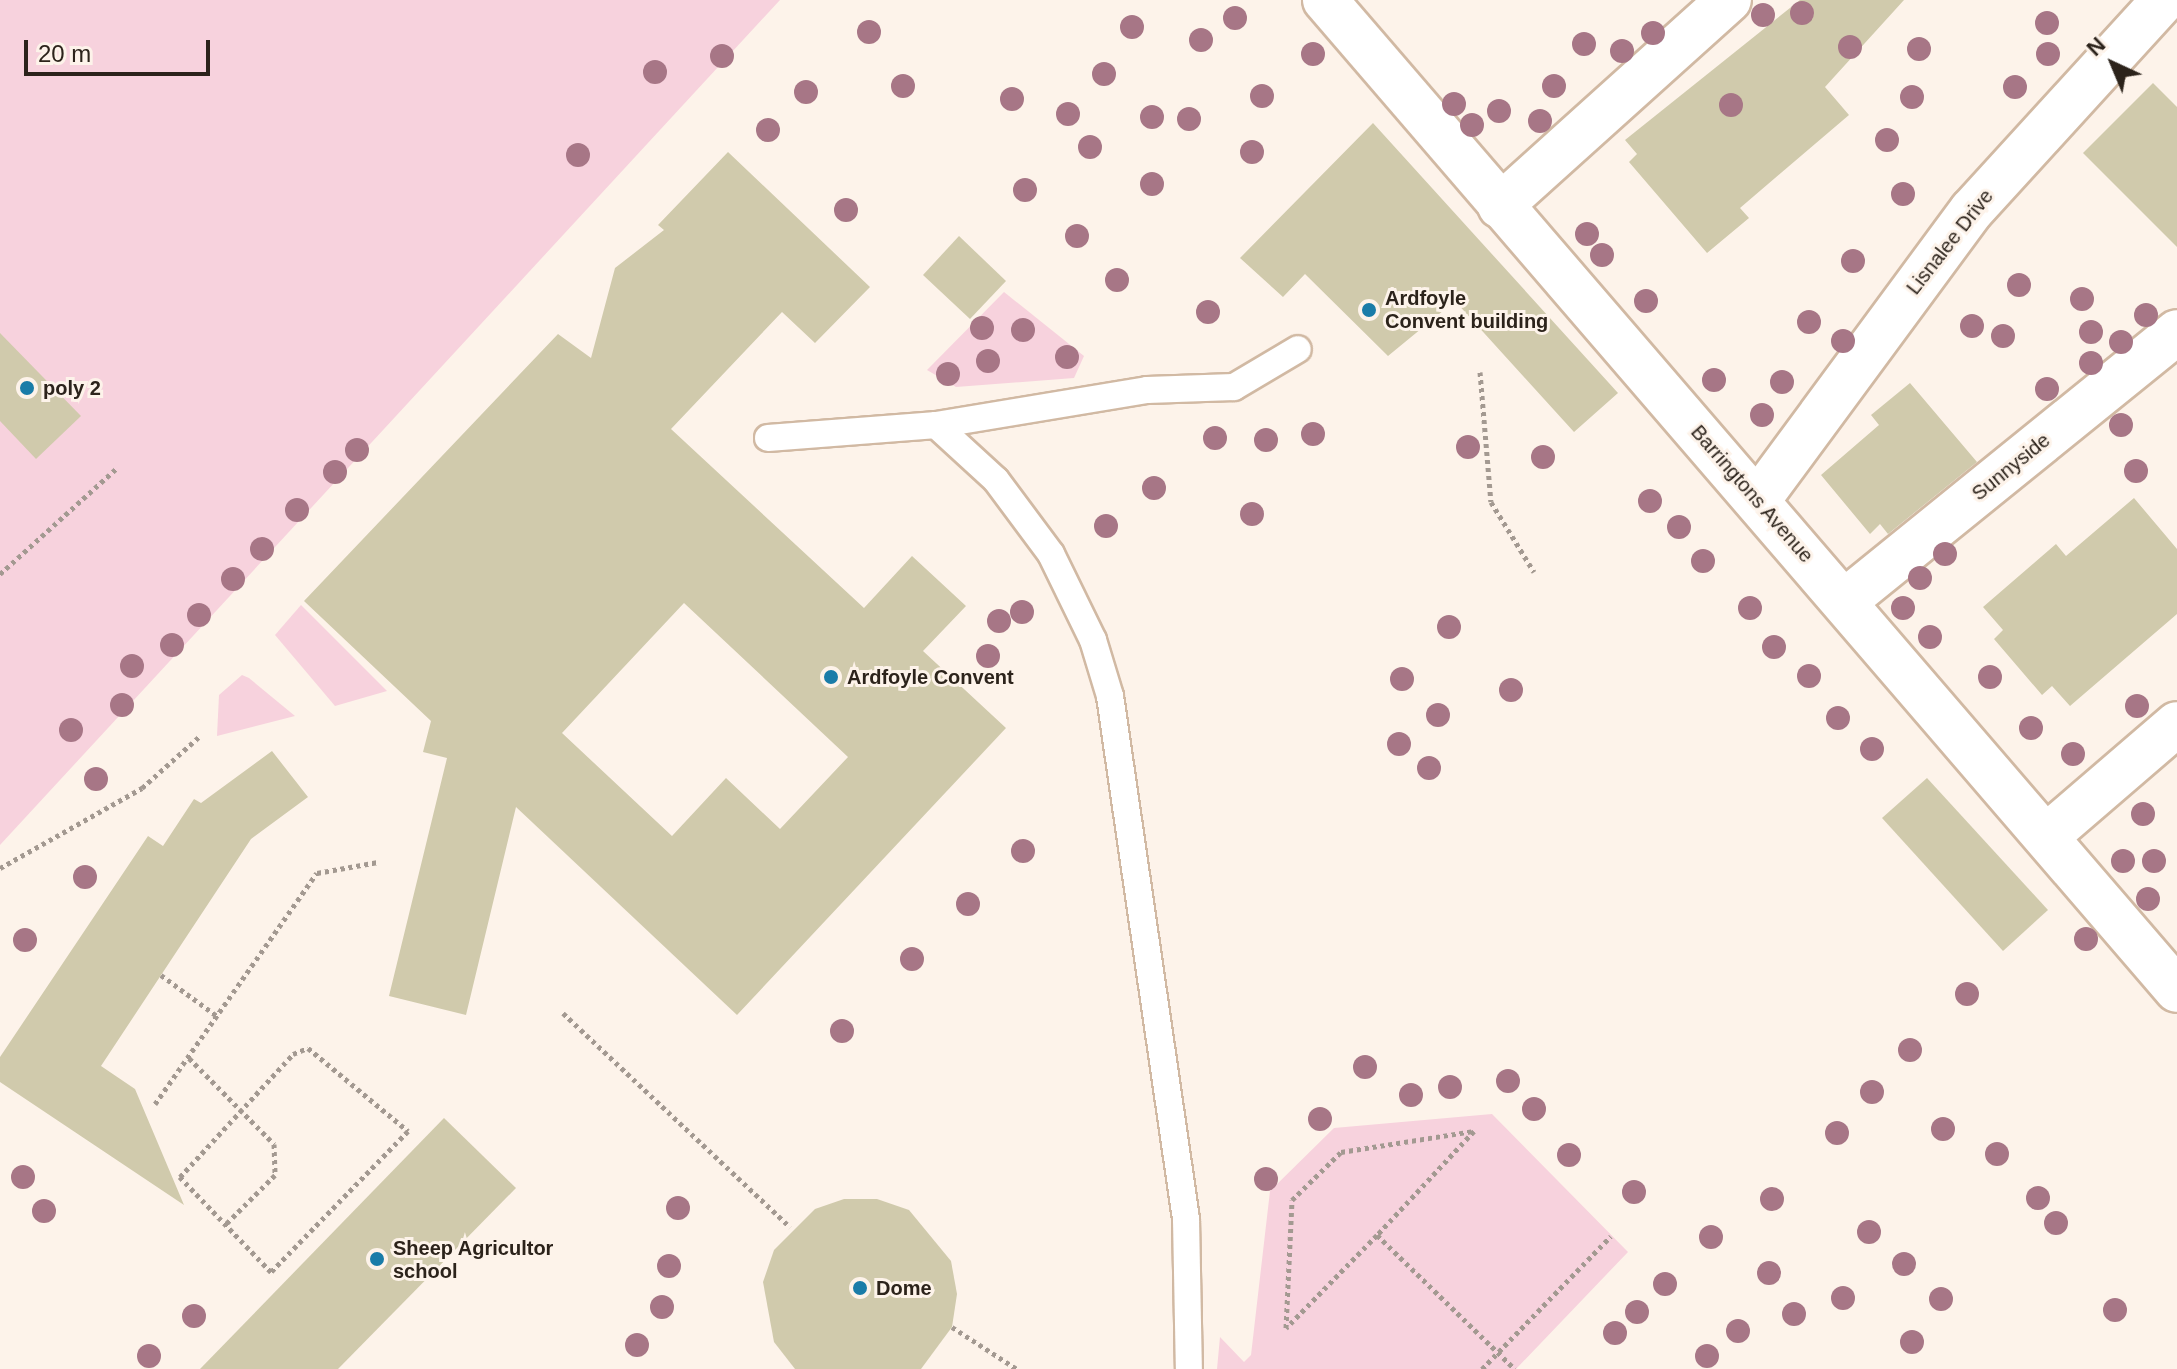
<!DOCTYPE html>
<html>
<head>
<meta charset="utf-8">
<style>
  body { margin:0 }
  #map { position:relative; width:2177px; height:1369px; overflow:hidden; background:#fdf3ea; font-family:Arial,sans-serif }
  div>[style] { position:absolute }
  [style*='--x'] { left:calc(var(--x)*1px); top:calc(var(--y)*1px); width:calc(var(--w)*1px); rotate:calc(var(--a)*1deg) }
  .green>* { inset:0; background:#f7d2dd }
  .building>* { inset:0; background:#d0caac }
  .path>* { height:5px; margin-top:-2.5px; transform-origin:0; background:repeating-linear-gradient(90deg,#a39991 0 4px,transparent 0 8px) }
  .roads { filter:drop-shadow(2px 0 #d1b9a3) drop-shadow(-2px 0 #d1b9a3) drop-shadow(0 2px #d1b9a3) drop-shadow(0 -2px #d1b9a3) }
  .lane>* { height:26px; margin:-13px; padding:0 13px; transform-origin:13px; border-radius:13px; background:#fff }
  .street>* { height:44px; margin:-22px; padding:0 22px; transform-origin:22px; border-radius:22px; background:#fff }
  .trees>* { width:24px; height:24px; margin:-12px; border-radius:50%; background:#a77686 }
  .dots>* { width:22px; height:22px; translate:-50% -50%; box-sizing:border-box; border:4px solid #fdf3ea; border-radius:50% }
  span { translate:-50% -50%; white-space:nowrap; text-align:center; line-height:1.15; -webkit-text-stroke:6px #fdf3ea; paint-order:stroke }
  .street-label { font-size:20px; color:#2c231b }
  .poi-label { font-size:20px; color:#2c231b; font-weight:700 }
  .left { translate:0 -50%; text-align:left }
  .north { position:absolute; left:2073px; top:24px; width:80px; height:80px; -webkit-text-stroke:6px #fdf3ea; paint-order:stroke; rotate:316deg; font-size:22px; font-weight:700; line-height:32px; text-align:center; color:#2c231b }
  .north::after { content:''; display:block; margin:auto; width:28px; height:36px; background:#2c231b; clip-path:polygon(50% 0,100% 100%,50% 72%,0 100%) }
  .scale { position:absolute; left:24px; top:40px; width:186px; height:36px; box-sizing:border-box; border:4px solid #2c231b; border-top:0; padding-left:10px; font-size:24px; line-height:28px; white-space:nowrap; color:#2c231b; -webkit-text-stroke:6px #fdf3ea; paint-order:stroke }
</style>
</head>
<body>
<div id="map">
  <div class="green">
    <div style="clip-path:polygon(0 0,780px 0,0 845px)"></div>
    <div style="clip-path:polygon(1004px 292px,1084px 356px,1074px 378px,956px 387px,927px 370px)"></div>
    <div style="clip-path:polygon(301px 605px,387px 691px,335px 706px,275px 635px)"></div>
    <div style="clip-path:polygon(242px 675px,249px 678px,295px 716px,217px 736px,219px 695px)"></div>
    <div style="clip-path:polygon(1492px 1114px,1628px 1252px,1516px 1369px,1217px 1369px,1220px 1337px,1244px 1362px,1251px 1355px,1270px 1191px,1334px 1128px)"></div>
  </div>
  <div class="building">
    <div style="clip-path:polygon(1800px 0,1904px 0,1825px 87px,1849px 115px,1740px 208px,1749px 218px,1707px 253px,1629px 162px,1637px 154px,1625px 140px)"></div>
    <div style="clip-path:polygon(2153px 83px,2177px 107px,2177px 247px,2083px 153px)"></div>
    <div style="clip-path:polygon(1373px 123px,1618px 393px,1574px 432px,1455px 301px,1388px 356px,1305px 274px,1283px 297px,1240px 258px)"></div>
    <div style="clip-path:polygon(evenodd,728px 152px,870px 287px,815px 343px,782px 312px,671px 429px,864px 608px,912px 556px,966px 606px,923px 651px,1006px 728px,737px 1015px,516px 807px,466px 1015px,389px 996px,447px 758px,423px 752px,431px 721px,304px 601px,558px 334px,591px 358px,615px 268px,664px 230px,658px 225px,728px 152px,684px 603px,848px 757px,780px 829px,726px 778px,672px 836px,562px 733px,684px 603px)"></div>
    <div style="clip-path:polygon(959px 236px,1006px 281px,970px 319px,923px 275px)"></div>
    <div style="clip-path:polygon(0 333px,81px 416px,36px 459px,0 421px)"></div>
    <div style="clip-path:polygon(1910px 383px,1977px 462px,1888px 534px,1880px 524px,1870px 534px,1821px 475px,1879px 425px,1871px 415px)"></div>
    <div style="clip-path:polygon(2134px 498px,2177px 549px,2177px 614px,2070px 706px,2052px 686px,2042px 695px,1994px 639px,2003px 630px,1983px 607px,2056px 544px,2066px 556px)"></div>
    <div style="clip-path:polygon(272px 751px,308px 797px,251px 839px,101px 1066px,135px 1089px,184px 1205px,0 1082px,0 1057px,148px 836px,163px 846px,194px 799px,201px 803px)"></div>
    <div style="clip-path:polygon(1927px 778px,2048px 910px,2003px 951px,1882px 818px)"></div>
    <div style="clip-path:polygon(444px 1118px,516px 1188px,338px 1369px,200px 1369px)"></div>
    <div style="clip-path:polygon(844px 1199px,877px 1199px,909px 1210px,951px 1261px,957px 1294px,952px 1327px,921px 1369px,795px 1369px,774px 1342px,763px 1282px,774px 1250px,815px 1209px)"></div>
  </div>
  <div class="path">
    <div style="--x:1480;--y:372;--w:130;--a:85.2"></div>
    <div style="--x:1491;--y:502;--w:82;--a:58.4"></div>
    <div style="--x:0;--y:574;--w:158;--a:-42.2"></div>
    <div style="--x:0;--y:868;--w:163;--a:-29.4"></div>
    <div style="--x:142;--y:788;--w:78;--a:-41.9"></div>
    <div style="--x:161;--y:975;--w:69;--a:36.2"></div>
    <div style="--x:563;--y:1013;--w:312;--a:43.3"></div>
    <div style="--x:308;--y:1048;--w:130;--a:39.7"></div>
    <div style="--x:408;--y:1131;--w:197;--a:134.2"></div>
    <div style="--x:271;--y:1272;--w:132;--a:-133.8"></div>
    <div style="--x:180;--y:1177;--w:167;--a:-47.4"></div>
    <div style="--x:293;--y:1054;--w:16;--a:-22"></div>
    <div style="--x:189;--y:1058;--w:121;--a:45.3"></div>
    <div style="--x:274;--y:1144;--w:31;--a:88"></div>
    <div style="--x:275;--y:1175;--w:69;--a:135"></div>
    <div style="--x:155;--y:1104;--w:282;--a:-55"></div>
    <div style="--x:317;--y:873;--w:62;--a:-10.2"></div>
    <div style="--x:1377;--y:1235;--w:130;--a:134.4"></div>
    <div style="--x:1286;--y:1328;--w:128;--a:-87.3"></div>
    <div style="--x:1292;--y:1200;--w:69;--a:-44.4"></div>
    <div style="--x:1341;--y:1152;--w:135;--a:-9"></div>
    <div style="--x:1474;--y:1131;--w:142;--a:133"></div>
    <div style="--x:1377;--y:1235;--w:192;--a:44.2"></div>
    <div style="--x:952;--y:1327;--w:77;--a:32.9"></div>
    <div style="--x:1482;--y:1369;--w:185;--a:-45.9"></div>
  </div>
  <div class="roads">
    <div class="lane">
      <div style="--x:936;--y:425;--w:81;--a:42.5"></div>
      <div style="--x:996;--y:480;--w:92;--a:53.4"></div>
      <div style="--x:1051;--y:554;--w:96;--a:64"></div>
      <div style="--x:1093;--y:640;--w:59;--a:73.1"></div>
      <div style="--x:1110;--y:696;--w:528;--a:81.73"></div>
      <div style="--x:1186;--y:1219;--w:150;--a:88.9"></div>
      <div style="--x:768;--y:438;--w:169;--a:-4.4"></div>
      <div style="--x:936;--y:425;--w:214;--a:-9.4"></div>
      <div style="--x:1147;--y:390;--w:87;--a:-2"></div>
      <div style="--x:1234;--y:387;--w:74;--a:-30.7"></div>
    </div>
    <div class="street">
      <div style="--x:1325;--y:0;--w:1306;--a:49.28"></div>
      <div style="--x:1500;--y:206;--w:308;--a:-42"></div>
      <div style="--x:1758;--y:500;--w:360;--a:-53.6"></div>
      <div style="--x:1972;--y:210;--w:285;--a:-47.6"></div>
      <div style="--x:1845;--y:601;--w:427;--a:-39"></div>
      <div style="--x:2048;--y:835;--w:170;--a:-40.7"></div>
    </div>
  </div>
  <div class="trees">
    <div style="left:1802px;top:13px"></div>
    <div style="left:1763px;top:15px"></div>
    <div style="left:1235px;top:18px"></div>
    <div style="left:2047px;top:23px"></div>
    <div style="left:1132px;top:27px"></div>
    <div style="left:869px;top:32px"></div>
    <div style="left:1653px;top:33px"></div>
    <div style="left:1201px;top:40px"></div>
    <div style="left:1584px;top:44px"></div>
    <div style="left:1850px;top:47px"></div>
    <div style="left:1919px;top:49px"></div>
    <div style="left:1622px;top:51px"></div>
    <div style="left:1313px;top:54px"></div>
    <div style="left:2048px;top:54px"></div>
    <div style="left:722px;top:56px"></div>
    <div style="left:655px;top:72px"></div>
    <div style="left:1104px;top:74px"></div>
    <div style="left:903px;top:86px"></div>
    <div style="left:1554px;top:86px"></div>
    <div style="left:2015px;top:87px"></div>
    <div style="left:806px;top:92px"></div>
    <div style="left:1262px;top:96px"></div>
    <div style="left:1912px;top:97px"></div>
    <div style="left:1012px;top:99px"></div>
    <div style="left:1454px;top:104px"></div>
    <div style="left:1731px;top:105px"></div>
    <div style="left:1499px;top:111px"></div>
    <div style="left:1068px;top:114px"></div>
    <div style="left:1152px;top:117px"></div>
    <div style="left:1189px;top:119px"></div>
    <div style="left:1540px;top:121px"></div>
    <div style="left:1472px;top:125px"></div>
    <div style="left:768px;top:130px"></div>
    <div style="left:1887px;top:140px"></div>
    <div style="left:1090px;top:147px"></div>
    <div style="left:1252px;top:152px"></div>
    <div style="left:578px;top:155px"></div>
    <div style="left:1152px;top:184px"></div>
    <div style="left:1025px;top:190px"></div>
    <div style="left:1903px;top:194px"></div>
    <div style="left:846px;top:210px"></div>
    <div style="left:1587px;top:234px"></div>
    <div style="left:1077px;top:236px"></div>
    <div style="left:1602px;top:255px"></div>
    <div style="left:1853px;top:261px"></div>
    <div style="left:1117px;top:280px"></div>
    <div style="left:2019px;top:285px"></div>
    <div style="left:2082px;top:299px"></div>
    <div style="left:1646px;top:301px"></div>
    <div style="left:1208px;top:312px"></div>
    <div style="left:2146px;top:315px"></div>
    <div style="left:1809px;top:322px"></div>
    <div style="left:1972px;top:326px"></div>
    <div style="left:982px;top:328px"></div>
    <div style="left:1023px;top:330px"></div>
    <div style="left:2091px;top:332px"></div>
    <div style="left:2003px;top:336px"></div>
    <div style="left:1843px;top:341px"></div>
    <div style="left:2121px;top:342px"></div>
    <div style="left:1067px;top:357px"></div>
    <div style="left:988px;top:361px"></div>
    <div style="left:2091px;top:363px"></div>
    <div style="left:948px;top:374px"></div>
    <div style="left:1714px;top:380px"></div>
    <div style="left:1782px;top:382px"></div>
    <div style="left:2047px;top:389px"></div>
    <div style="left:1762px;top:415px"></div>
    <div style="left:2121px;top:425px"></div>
    <div style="left:1313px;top:434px"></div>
    <div style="left:1215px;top:438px"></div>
    <div style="left:1266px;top:440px"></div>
    <div style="left:1468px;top:447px"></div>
    <div style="left:357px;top:450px"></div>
    <div style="left:1543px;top:457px"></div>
    <div style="left:2136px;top:471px"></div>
    <div style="left:335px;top:472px"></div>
    <div style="left:1154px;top:488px"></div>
    <div style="left:1650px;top:501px"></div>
    <div style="left:297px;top:510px"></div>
    <div style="left:1252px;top:514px"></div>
    <div style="left:1106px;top:526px"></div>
    <div style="left:1679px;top:527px"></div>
    <div style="left:262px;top:549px"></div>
    <div style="left:1945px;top:554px"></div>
    <div style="left:1703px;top:561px"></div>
    <div style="left:1920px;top:578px"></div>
    <div style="left:233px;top:579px"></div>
    <div style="left:1750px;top:608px"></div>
    <div style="left:1903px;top:608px"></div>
    <div style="left:1022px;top:612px"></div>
    <div style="left:199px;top:615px"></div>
    <div style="left:999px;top:621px"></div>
    <div style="left:1449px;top:627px"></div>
    <div style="left:1930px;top:637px"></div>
    <div style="left:172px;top:645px"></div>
    <div style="left:1774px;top:647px"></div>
    <div style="left:988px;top:656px"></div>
    <div style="left:132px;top:666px"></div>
    <div style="left:1809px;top:676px"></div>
    <div style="left:1990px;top:677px"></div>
    <div style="left:1402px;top:679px"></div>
    <div style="left:1511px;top:690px"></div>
    <div style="left:122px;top:705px"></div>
    <div style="left:2137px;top:706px"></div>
    <div style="left:1438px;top:715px"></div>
    <div style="left:1838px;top:718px"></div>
    <div style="left:2031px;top:728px"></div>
    <div style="left:71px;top:730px"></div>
    <div style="left:1399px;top:744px"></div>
    <div style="left:1872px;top:749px"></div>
    <div style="left:2073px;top:754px"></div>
    <div style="left:1429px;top:768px"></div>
    <div style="left:96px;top:779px"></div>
    <div style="left:2143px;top:814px"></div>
    <div style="left:1023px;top:851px"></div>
    <div style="left:2123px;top:861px"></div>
    <div style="left:2154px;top:861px"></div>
    <div style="left:85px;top:877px"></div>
    <div style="left:2148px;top:899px"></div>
    <div style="left:968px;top:904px"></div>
    <div style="left:2086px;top:939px"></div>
    <div style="left:25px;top:940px"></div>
    <div style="left:912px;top:959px"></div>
    <div style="left:1967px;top:994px"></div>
    <div style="left:842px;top:1031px"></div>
    <div style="left:1910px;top:1050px"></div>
    <div style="left:1365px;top:1067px"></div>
    <div style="left:1508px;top:1081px"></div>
    <div style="left:1450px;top:1087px"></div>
    <div style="left:1872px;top:1092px"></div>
    <div style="left:1411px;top:1095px"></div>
    <div style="left:1534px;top:1109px"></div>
    <div style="left:1320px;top:1119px"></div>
    <div style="left:1943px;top:1129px"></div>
    <div style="left:1837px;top:1133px"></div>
    <div style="left:1997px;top:1154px"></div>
    <div style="left:1569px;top:1155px"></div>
    <div style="left:23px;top:1177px"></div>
    <div style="left:1266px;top:1179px"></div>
    <div style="left:1634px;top:1192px"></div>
    <div style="left:2038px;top:1198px"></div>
    <div style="left:1772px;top:1199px"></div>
    <div style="left:678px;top:1208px"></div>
    <div style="left:44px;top:1211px"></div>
    <div style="left:2056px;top:1223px"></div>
    <div style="left:1869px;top:1232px"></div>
    <div style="left:1711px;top:1237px"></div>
    <div style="left:1904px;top:1264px"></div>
    <div style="left:669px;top:1266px"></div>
    <div style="left:1769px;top:1273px"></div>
    <div style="left:1665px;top:1284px"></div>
    <div style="left:1843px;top:1298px"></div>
    <div style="left:1941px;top:1299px"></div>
    <div style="left:662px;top:1307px"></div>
    <div style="left:2115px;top:1310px"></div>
    <div style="left:1637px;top:1312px"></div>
    <div style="left:1794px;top:1314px"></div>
    <div style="left:194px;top:1316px"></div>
    <div style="left:1738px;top:1331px"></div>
    <div style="left:1615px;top:1333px"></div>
    <div style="left:1912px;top:1342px"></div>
    <div style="left:637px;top:1345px"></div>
    <div style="left:149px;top:1356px"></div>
    <div style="left:1707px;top:1356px"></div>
  </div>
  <div class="dots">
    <div style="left:1369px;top:310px;background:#1a7ca8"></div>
    <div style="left:27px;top:388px;background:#1a7ca8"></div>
    <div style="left:831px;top:677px;background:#1a7ca8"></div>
    <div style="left:377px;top:1259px;background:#1a7ca8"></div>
    <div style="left:860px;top:1288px;background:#1a7ca8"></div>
  </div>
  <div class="street-label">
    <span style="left:1950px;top:242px;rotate:-52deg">Lisnalee Drive</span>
    <span style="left:2011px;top:467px;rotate:-39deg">Sunnyside</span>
    <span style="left:1752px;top:494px;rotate:49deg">Barringtons Avenue</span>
  </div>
  <div class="poi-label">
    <span class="left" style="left:1385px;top:310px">Ardfoyle<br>Convent building</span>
    <span class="left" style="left:43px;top:388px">poly 2</span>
    <span class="left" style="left:847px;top:677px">Ardfoyle Convent</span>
    <span class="left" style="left:393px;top:1260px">Sheep Agricultor<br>school</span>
    <span class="left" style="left:876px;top:1288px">Dome</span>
  </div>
  <div class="north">N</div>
  <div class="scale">20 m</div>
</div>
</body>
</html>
